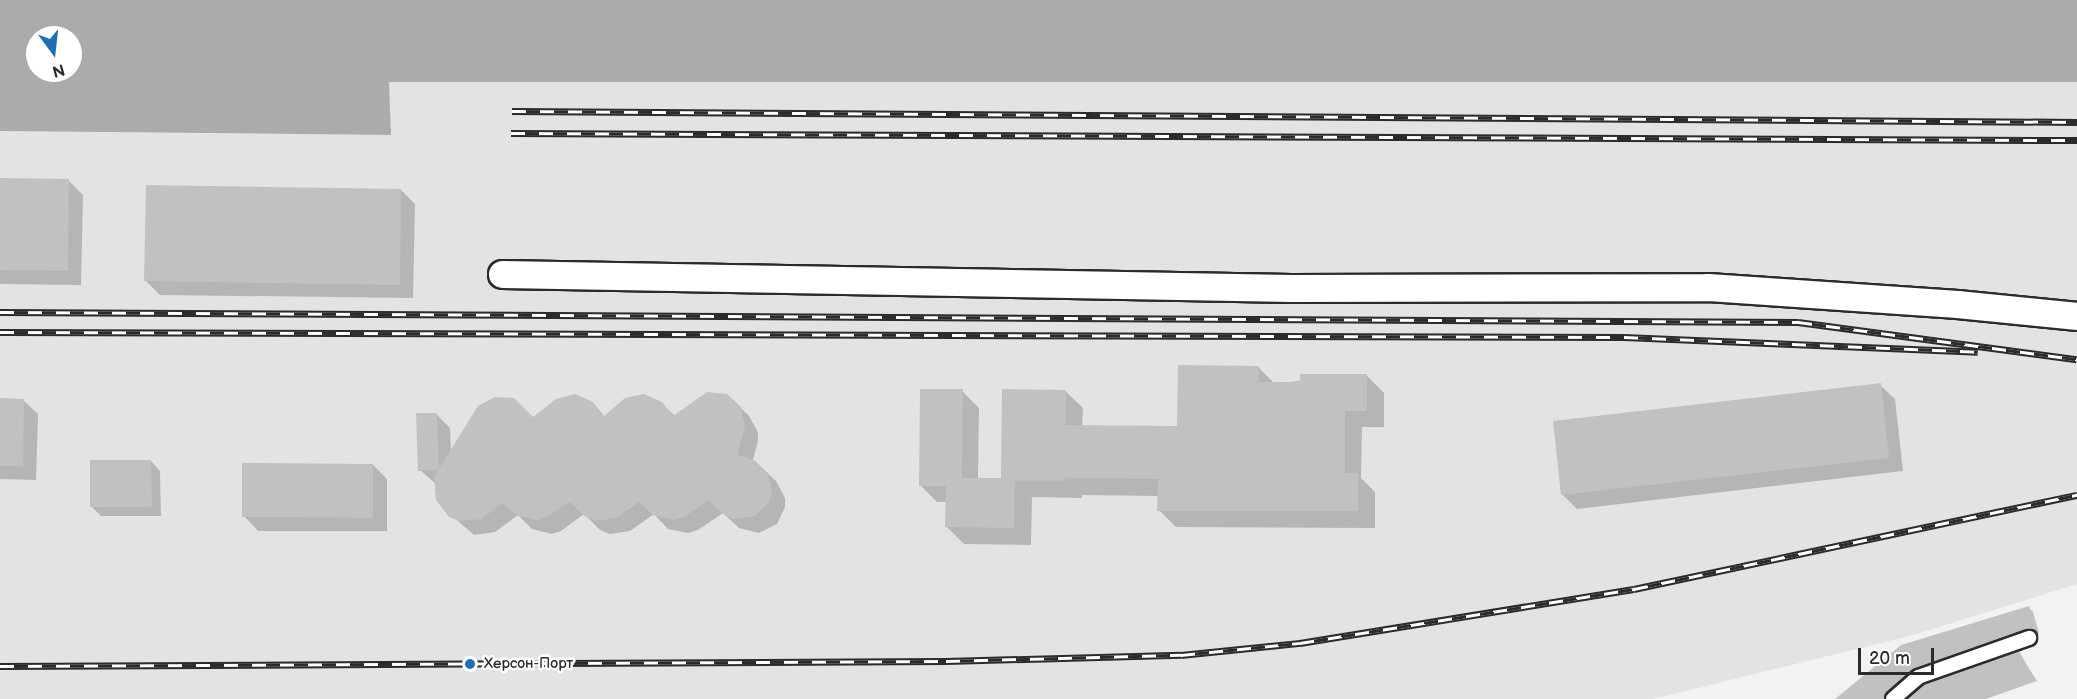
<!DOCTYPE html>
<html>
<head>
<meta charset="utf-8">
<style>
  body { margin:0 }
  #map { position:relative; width:2077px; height:699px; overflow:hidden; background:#f2f2f2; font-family:"Balsamiq Sans",sans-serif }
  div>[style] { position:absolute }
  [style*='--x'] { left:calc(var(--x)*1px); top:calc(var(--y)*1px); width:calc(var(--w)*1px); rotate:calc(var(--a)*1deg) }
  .built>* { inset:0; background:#e3e3e3 }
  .water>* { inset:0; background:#ababab }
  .shadow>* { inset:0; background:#0003 }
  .building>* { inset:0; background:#c1c1c1 }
  .roads { filter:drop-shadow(2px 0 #2b2b2b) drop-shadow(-2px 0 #2b2b2b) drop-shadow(0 2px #2b2b2b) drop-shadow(0 -2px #2b2b2b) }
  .lane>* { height:14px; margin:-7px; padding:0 7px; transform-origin:7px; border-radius:7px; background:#fff }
  .street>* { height:27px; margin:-13.5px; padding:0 13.5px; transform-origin:13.5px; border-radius:13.5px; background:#fff }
  .rail>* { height:7px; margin-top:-3.5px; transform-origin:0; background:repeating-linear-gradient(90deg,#fff 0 14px,#2b2b2b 0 28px); box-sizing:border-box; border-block:2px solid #2b2b2b }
  .dots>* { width:16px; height:16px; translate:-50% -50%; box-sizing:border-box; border:3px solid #fff; border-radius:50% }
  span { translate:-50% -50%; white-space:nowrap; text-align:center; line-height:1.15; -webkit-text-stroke:5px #fff; paint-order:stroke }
  .poi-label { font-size:15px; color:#2b2b2b }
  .left { translate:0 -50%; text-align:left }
  .north { position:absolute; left:24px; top:24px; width:60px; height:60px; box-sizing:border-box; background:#fff; border:2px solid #aaa; border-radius:50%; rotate:165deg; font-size:16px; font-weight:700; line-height:24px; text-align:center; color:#2b2b2b }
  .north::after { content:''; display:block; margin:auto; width:21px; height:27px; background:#1f6fb2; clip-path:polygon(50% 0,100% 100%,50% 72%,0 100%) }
  .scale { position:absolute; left:1858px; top:648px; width:76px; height:27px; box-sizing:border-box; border:3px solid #2b2b2b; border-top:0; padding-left:8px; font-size:18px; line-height:21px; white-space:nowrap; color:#2b2b2b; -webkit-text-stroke:4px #fff; paint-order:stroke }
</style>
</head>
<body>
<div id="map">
  <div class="built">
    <div style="clip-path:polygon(389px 82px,2077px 82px,2077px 584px,1910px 636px,1653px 699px,0 699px,0 131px,390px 135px)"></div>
  </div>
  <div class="water">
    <div style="clip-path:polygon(evenodd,0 0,2077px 0,2077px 82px,389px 82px,391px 135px,0 131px,0 0,36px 36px,72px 36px,72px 72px,36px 72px,36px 36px)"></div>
  </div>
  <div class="shadow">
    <div style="clip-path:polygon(0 180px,69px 181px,83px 195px,81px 285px,0 284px)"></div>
    <div style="clip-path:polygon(401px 190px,415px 204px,413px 298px,160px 295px,146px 281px)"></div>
    <div style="clip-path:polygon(1258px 367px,1274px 383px,1367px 376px,1384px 393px,1384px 427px,1362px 427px,1361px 478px,1375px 492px,1375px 528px,1176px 527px,1159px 510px,1159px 496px,1082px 495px,1082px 498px,1032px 497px,1031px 545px,964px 544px,947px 527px,947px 502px,937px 502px,920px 485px,962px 391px,979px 408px,978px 479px,1002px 480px,1065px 391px,1083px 408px,1082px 427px,1178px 428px)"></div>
    <div style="clip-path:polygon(1880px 385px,1895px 399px,1903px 471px,1577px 509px,1563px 495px,1555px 422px)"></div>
    <div style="clip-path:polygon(717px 393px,734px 401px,749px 416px,758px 432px,758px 441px,752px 463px,761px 467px,776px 481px,785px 498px,785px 507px,777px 524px,759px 533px,739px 528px,723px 513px,698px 530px,688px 533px,668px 529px,654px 514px,630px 531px,610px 534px,600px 530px,584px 514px,561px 531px,552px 534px,532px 529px,518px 515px,495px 532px,474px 535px,443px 508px,436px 484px,420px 470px,436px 414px,450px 428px,451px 452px,533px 419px,592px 404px,605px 417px,661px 403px,675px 416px,699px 398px)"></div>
    <div style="clip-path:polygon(0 400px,23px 400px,38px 414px,36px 480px,0 479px)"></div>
    <div style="clip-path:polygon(151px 461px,160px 471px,161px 516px,101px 516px,91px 506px)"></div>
    <div style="clip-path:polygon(373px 465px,387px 479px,387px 531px,258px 531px,244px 516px)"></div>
    <div style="clip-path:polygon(2029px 608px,2033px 612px,2039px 633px,1919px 673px,1890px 699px,1838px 699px)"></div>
    <div style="clip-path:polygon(2019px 653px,2037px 681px,1986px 699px,1908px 699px)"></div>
  </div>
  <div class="building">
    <div style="clip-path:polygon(0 178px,69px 179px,68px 271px,0 270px)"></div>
    <div style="clip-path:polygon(146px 185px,401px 189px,400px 285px,144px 281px)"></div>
    <div style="clip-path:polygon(1178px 365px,1259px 366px,1258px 382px,1300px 382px,1300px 374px,1367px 374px,1367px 411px,1345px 411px,1345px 473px,1358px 473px,1358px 511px,1157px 511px,1158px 479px,1065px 478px,1065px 481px,1015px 481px,1014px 528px,945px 527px,946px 486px,919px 486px,920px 389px,963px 389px,962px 478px,1001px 478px,1002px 389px,1066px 390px,1066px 425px,1177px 426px)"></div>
    <div style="clip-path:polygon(1881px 383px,1889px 458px,1561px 495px,1553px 421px)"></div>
    <div style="clip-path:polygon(707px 392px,727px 394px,741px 407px,745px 427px,737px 455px,754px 460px,768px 473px,772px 492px,769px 502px,755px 516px,734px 519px,724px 515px,708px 500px,684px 517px,674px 520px,653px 515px,639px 502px,616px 518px,595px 521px,585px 516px,569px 502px,547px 517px,537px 520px,516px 515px,503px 503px,481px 519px,459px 521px,449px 517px,436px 500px,434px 477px,438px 470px,418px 471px,416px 413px,437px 413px,439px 469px,478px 406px,495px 397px,514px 398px,533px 417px,556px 399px,575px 394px,593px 402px,604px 416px,625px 398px,644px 394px,662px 402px,673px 416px)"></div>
    <div style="clip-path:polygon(0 398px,24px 399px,23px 466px,0 466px)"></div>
    <div style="clip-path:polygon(90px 460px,151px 460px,152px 507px,90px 507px)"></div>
    <div style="clip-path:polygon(242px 463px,373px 464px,373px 518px,242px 517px)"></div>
    <div style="clip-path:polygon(2029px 606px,2035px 628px,1915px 669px,1887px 692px,1884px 699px,1835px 699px,1901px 645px)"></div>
    <div style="clip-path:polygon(2019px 651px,2033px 676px,1970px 699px,1907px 699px,1923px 685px)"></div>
  </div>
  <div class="roads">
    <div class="lane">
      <div style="--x:1893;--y:699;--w:33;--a:-41"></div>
      <div style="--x:1918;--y:677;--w:118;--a:-19.4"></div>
    </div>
    <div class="street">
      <div style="--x:502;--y:274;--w:789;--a:1.02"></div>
      <div style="--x:1291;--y:288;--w:417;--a:-0.1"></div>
      <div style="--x:1708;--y:287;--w:250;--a:3.9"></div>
      <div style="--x:1957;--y:304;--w:121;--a:5.7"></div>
    </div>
  </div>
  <div class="rail">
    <div style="--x:512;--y:111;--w:1565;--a:0.4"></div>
    <div style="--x:511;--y:133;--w:1566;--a:0.26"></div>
    <div style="--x:0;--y:312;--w:1798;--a:0.32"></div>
    <div style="--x:1798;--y:322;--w:281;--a:7.6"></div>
    <div style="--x:0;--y:332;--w:1624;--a:0.18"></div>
    <div style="--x:1624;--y:337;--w:354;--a:2.4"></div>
    <div style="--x:0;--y:666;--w:946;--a:-0.3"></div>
    <div style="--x:946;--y:661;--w:235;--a:-1.5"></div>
    <div style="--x:1181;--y:655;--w:120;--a:-5.8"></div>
    <div style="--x:1300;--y:643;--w:338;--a:-9.2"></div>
    <div style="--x:1634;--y:589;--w:453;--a:-12"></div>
  </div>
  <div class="dots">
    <div style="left:470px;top:664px;background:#1f6fb2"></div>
  </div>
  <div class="poi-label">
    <span class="left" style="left:484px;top:664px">Херсон-Порт</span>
  </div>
  <div class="north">N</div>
  <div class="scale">20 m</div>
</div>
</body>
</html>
